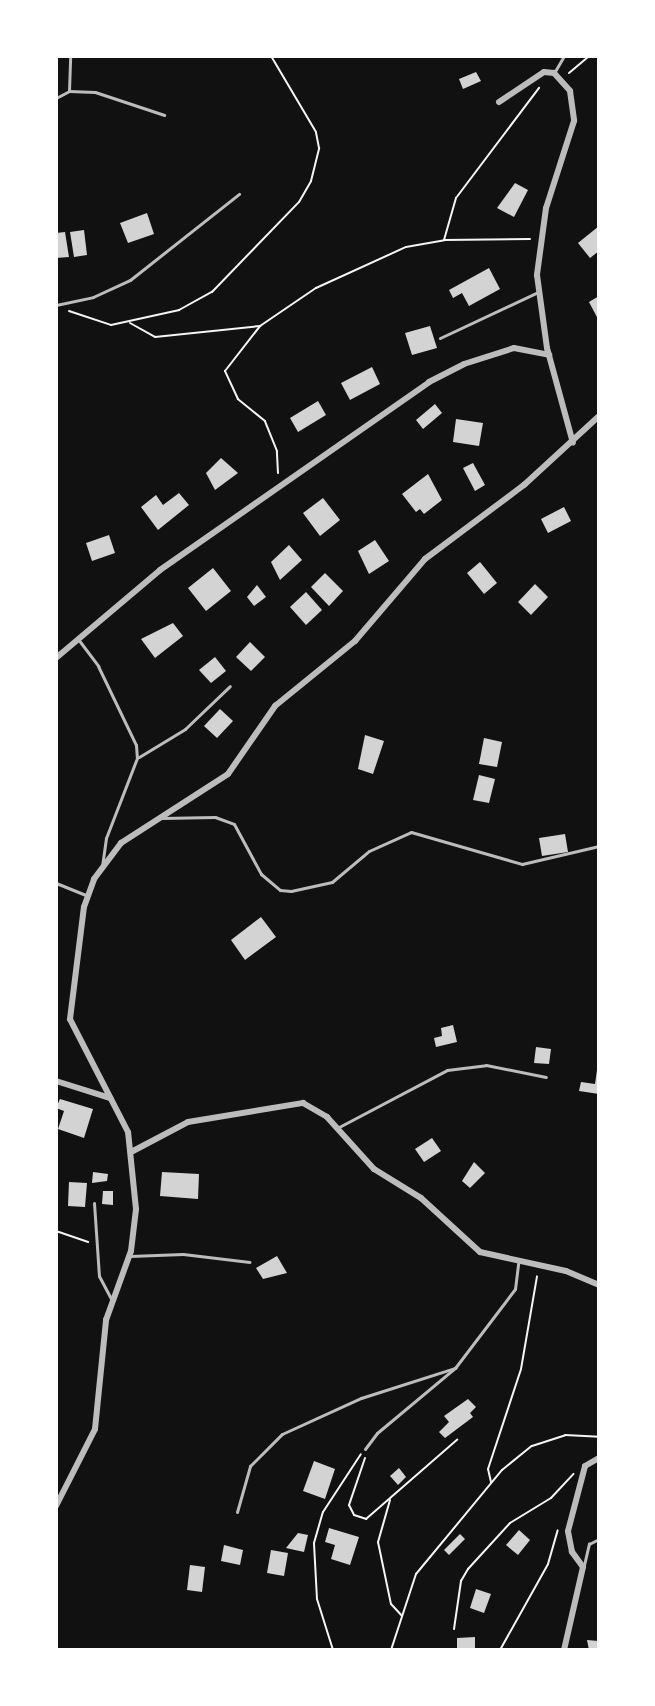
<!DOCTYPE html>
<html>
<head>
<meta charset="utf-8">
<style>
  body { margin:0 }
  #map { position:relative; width:655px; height:1706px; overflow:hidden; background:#111; font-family:"PT Sans",sans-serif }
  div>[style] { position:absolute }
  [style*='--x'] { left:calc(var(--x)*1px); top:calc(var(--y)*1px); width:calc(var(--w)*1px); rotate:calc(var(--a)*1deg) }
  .building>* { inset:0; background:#d3d3d3 }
  .path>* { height:2px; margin:-1px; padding:0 1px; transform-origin:1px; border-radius:1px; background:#f5f5f5 }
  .service>* { height:3px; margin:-1.5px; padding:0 1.5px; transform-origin:1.5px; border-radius:1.5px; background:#bcbcbc }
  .minor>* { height:6px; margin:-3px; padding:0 3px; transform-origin:3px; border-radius:3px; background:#bcbcbc }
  span { translate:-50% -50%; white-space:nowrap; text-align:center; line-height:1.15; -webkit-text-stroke:6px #fff; paint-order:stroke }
  .frame { position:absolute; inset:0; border:58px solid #fff; pointer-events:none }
</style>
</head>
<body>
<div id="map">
  <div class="building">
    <div style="clip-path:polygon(476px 72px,481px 81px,463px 89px,459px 79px)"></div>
    <div style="clip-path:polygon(515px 183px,528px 190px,514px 217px,497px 208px)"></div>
    <div style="clip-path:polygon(147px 213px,154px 234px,128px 243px,120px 223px)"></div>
    <div style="clip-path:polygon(599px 226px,599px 251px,590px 258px,578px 243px)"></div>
    <div style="clip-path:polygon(84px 230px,87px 255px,74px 257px,70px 232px)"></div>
    <div style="clip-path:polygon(65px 232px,69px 257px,56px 258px,56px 233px)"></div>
    <div style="clip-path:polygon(489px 268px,500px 289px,469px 306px,462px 293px,453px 298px,449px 290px)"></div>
    <div style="clip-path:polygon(599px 296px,599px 321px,589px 302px)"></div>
    <div style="clip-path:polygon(430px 326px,437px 348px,412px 355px,405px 333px)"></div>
    <div style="clip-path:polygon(372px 367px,380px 384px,350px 400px,341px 383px)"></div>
    <div style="clip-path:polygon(318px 401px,326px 415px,298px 432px,290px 418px)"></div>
    <div style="clip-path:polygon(435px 404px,442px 413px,423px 429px,416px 420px)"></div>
    <div style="clip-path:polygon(456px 419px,483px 423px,479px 446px,453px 442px)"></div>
    <div style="clip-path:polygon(221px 458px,238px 473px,215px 490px,206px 473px)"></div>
    <div style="clip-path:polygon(473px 463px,485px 485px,475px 491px,463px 468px)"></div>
    <div style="clip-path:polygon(428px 474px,442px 500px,424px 514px,420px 509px,416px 512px,402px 494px)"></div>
    <div style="clip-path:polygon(179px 493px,189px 505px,158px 530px,141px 507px,156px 495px,163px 505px)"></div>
    <div style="clip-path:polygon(323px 498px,340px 520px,320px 536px,303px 513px)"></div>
    <div style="clip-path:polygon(564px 507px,571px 521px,548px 533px,541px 519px)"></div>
    <div style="clip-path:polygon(109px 535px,115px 553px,92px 561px,86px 543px)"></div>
    <div style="clip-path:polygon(375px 540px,389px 561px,369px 574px,358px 551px)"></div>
    <div style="clip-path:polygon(289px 545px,302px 560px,280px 580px,271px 562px)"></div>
    <div style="clip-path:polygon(480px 562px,497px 583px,484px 594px,467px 573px)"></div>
    <div style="clip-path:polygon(213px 568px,231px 591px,206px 611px,188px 588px)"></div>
    <div style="clip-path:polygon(325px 573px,343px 591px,329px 606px,311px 587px)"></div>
    <div style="clip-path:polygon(535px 584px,548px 597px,531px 615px,518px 602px)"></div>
    <div style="clip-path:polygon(257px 585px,266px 597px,254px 606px,247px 597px)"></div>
    <div style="clip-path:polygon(306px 592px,322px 610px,306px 625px,290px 607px)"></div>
    <div style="clip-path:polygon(173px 623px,183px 636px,155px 658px,141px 639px)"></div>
    <div style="clip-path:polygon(250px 642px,265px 657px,251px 671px,236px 657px)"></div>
    <div style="clip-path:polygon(215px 657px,226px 671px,211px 683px,199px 670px)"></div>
    <div style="clip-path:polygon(220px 709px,233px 721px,217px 738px,204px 726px)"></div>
    <div style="clip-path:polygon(365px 735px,384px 741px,373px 774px,358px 769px)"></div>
    <div style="clip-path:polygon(484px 738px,502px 742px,497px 767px,479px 764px)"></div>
    <div style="clip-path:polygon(479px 775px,495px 779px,489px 803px,473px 800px)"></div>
    <div style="clip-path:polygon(565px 834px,568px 852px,542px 856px,539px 838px)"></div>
    <div style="clip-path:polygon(261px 917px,276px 937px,245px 960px,231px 940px)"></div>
    <div style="clip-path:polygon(453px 1025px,457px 1042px,436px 1047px,434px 1038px,442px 1036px,441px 1028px)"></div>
    <div style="clip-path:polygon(536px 1047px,551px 1049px,549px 1064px,534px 1063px)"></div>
    <div style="clip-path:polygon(597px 1070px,599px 1094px,579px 1091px,581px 1082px,595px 1084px)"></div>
    <div style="clip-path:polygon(60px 1099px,93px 1109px,84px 1138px,58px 1129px,64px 1111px,56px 1108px)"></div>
    <div style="clip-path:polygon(432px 1138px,441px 1151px,424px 1162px,415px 1149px)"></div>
    <div style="clip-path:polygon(474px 1162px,485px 1173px,470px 1188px,462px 1181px)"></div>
    <div style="clip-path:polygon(93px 1172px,108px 1174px,107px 1181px,92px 1183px)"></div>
    <div style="clip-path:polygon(162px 1172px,199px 1174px,198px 1199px,160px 1196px)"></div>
    <div style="clip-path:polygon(69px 1182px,87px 1183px,85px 1207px,68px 1206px)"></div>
    <div style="clip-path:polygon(103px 1191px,113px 1191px,113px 1205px,102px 1204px)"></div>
    <div style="clip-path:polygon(277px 1256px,287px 1273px,263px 1279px,256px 1268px)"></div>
    <div style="clip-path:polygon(468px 1399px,476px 1407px,470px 1413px,473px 1417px,445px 1438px,439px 1432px,449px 1422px,444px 1416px)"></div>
    <div style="clip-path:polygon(314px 1461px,335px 1469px,325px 1499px,303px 1491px)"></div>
    <div style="clip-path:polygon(399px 1468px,406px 1477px,398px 1485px,390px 1476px)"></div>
    <div style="clip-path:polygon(329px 1528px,359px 1537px,350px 1565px,331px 1559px,335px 1545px,325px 1542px)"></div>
    <div style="clip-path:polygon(519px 1530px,530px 1540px,518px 1555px,506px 1545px)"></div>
    <div style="clip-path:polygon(298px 1533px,308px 1535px,304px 1552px,286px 1548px)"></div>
    <div style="clip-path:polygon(460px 1534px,465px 1539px,449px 1555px,444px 1550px)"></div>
    <div style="clip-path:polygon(224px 1545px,243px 1550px,240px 1565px,221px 1561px)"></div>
    <div style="clip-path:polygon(271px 1550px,288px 1553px,284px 1576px,267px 1573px)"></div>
    <div style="clip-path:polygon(190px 1565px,205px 1567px,202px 1592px,187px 1590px)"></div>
    <div style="clip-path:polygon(476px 1589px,491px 1594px,484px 1613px,470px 1608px)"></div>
    <div style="clip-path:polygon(475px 1637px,475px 1650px,457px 1650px,457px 1638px)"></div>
    <div style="clip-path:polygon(587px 1640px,599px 1641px,599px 1650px,589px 1650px)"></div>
  </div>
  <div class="path">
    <div style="--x:569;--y:73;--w:26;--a:-40"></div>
    <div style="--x:444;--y:240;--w:44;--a:-74.1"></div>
    <div style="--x:456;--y:198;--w:138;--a:-53"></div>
    <div style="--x:69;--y:311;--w:44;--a:18.4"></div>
    <div style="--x:111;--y:325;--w:70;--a:-12.4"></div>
    <div style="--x:179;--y:310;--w:38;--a:-29"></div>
    <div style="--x:212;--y:292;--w:125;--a:-46"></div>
    <div style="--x:299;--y:202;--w:24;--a:-60"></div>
    <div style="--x:311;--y:181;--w:34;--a:-76"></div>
    <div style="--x:319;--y:148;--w:16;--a:-101"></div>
    <div style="--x:316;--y:132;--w:88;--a:-120.6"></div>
    <div style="--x:130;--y:323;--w:29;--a:29"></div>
    <div style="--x:155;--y:337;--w:106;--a:-6"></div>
    <div style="--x:278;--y:473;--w:22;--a:-93"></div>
    <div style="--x:277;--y:451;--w:32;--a:-112"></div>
    <div style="--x:265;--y:421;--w:35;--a:-141"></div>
    <div style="--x:238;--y:399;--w:31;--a:-115"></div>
    <div style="--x:225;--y:371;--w:57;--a:-52.1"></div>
    <div style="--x:260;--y:326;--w:68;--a:-34.2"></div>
    <div style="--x:316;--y:288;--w:99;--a:-24.5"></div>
    <div style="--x:406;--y:247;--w:39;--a:-10"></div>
    <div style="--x:444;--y:240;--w:86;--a:-0.7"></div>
    <div style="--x:56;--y:1231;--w:34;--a:19"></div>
    <div style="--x:365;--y:1458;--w:50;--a:108.8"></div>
    <div style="--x:349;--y:1505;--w:11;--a:63"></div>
    <div style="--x:354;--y:1515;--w:13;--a:18"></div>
    <div style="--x:366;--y:1519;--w:121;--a:-41"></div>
    <div style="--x:491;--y:1482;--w:13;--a:-103"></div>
    <div style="--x:488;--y:1469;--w:105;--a:-71.7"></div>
    <div style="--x:521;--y:1369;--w:94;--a:-80.2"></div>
    <div style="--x:390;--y:1500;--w:44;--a:105.9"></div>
    <div style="--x:378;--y:1542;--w:63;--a:78.2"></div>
    <div style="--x:391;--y:1604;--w:16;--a:47"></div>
    <div style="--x:454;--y:1629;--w:49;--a:-81.7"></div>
    <div style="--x:461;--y:1581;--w:14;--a:-60"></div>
    <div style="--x:468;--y:1569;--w:62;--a:-47.6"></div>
    <div style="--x:510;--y:1523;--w:48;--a:-31.4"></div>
    <div style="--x:551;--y:1498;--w:33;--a:-47"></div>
    <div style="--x:333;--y:1650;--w:53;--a:-107.4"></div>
    <div style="--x:317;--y:1599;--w:56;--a:-93.1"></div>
    <div style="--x:314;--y:1543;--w:32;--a:-74"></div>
    <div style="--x:323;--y:1512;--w:69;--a:-56.8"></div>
    <div style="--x:391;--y:1650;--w:80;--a:-71.8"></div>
    <div style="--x:416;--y:1574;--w:135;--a:-50.4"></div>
    <div style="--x:502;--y:1470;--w:38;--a:-39"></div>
    <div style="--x:532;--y:1446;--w:35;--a:-18"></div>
    <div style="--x:565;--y:1435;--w:34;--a:3"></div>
    <div style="--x:500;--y:1650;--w:98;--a:-60.8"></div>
    <div style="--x:548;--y:1564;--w:35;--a:-74"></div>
  </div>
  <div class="service">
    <div style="--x:554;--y:73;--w:20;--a:-60"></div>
    <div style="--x:69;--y:91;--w:26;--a:2"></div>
    <div style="--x:95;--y:92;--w:73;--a:18.4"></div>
    <div style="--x:56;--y:98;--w:15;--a:-28"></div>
    <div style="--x:69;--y:91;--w:35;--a:-88"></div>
    <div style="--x:56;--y:305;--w:38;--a:-12"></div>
    <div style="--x:93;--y:297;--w:41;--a:-24.7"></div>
    <div style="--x:130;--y:280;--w:139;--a:-38.3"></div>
    <div style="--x:440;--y:338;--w:108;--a:-25.1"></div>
    <div style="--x:78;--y:639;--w:34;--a:53"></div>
    <div style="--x:98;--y:666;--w:88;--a:64.3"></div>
    <div style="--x:136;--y:745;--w:13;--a:86"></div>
    <div style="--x:137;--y:758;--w:86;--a:111.2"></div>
    <div style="--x:106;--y:838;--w:27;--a:98"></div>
    <div style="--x:139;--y:757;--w:54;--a:-31.3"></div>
    <div style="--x:185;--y:729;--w:62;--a:-43.7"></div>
    <div style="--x:162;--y:818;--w:53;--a:-1.1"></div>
    <div style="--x:215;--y:817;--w:20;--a:20"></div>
    <div style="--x:234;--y:824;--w:57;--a:61.6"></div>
    <div style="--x:261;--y:874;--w:25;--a:40"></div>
    <div style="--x:280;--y:890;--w:11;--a:5"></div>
    <div style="--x:291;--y:891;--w:42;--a:-12.4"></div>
    <div style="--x:332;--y:882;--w:48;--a:-40"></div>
    <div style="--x:369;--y:851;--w:46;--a:-24.3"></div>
    <div style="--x:411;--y:832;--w:116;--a:16.1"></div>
    <div style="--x:522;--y:864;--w:79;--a:-13.2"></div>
    <div style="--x:56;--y:883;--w:32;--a:22"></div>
    <div style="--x:339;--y:1127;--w:122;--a:-27.8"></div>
    <div style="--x:447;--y:1070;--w:39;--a:-7"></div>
    <div style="--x:486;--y:1065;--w:61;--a:11.3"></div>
    <div style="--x:94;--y:1203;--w:73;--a:86.1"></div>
    <div style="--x:99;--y:1276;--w:26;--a:62"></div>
    <div style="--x:130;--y:1256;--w:53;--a:-2.2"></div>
    <div style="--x:183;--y:1254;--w:67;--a:6.8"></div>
    <div style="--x:365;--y:1449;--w:20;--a:-53"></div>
    <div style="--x:377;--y:1433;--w:102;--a:-39.8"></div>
    <div style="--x:455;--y:1368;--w:99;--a:-52.8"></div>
    <div style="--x:515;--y:1289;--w:26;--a:-83"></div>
    <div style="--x:237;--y:1512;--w:48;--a:-74.2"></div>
    <div style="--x:250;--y:1466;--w:45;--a:-45"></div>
    <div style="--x:282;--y:1434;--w:87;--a:-24.5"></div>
    <div style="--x:361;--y:1398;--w:99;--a:-17.7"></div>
    <div style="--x:584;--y:1565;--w:22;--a:-77"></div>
    <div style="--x:589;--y:1544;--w:11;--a:-27"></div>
  </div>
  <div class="minor">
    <div style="--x:499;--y:102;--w:54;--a:-33.7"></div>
    <div style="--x:544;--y:72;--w:10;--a:6"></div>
    <div style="--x:554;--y:73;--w:24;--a:48"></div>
    <div style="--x:570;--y:91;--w:30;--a:82"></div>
    <div style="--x:574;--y:121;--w:91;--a:107.8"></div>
    <div style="--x:546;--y:208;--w:68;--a:97.7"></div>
    <div style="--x:537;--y:275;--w:74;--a:82.2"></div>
    <div style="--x:547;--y:348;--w:98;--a:74.7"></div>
    <div style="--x:56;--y:658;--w:136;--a:-40.2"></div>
    <div style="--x:160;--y:570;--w:328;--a:-34.9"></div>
    <div style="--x:429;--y:382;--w:39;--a:-27"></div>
    <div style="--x:464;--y:364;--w:52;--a:-17.7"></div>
    <div style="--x:514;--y:348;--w:36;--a:11"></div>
    <div style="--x:56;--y:1081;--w:57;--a:17.5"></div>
    <div style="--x:133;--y:1151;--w:62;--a:-27.8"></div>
    <div style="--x:188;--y:1122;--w:117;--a:-9.4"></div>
    <div style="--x:303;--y:1103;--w:28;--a:30"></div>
    <div style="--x:327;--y:1117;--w:70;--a:47.9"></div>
    <div style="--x:374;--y:1169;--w:55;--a:31.7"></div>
    <div style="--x:421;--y:1198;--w:80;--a:42.5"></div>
    <div style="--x:480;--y:1252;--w:88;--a:12.5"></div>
    <div style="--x:566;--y:1271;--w:36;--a:23"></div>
    <div style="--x:56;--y:1506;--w:86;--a:-63.1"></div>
    <div style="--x:95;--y:1429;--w:110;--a:-84.2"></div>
    <div style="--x:106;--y:1320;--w:73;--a:-70.1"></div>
    <div style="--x:131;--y:1251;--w:42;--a:-83.2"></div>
    <div style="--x:136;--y:1209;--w:77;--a:-95.9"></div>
    <div style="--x:128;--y:1132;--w:127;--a:-117.2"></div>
    <div style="--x:70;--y:1019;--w:113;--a:-82.9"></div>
    <div style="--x:84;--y:907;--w:30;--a:-70"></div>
    <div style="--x:94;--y:879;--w:45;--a:-53.1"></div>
    <div style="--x:121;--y:843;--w:127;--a:-32.8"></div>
    <div style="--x:228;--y:774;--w:83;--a:-55.3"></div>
    <div style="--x:275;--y:706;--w:103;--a:-39.1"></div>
    <div style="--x:355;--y:641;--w:108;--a:-49.5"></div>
    <div style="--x:425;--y:559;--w:124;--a:-36.8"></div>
    <div style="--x:524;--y:485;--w:102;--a:-42.6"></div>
    <div style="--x:564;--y:1650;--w:85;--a:-77.1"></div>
    <div style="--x:583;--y:1567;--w:19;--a:-126"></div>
    <div style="--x:572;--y:1552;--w:21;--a:-101"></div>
    <div style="--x:568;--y:1531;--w:67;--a:-75.3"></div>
    <div style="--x:585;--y:1466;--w:16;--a:-30"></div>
  </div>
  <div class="frame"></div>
</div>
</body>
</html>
